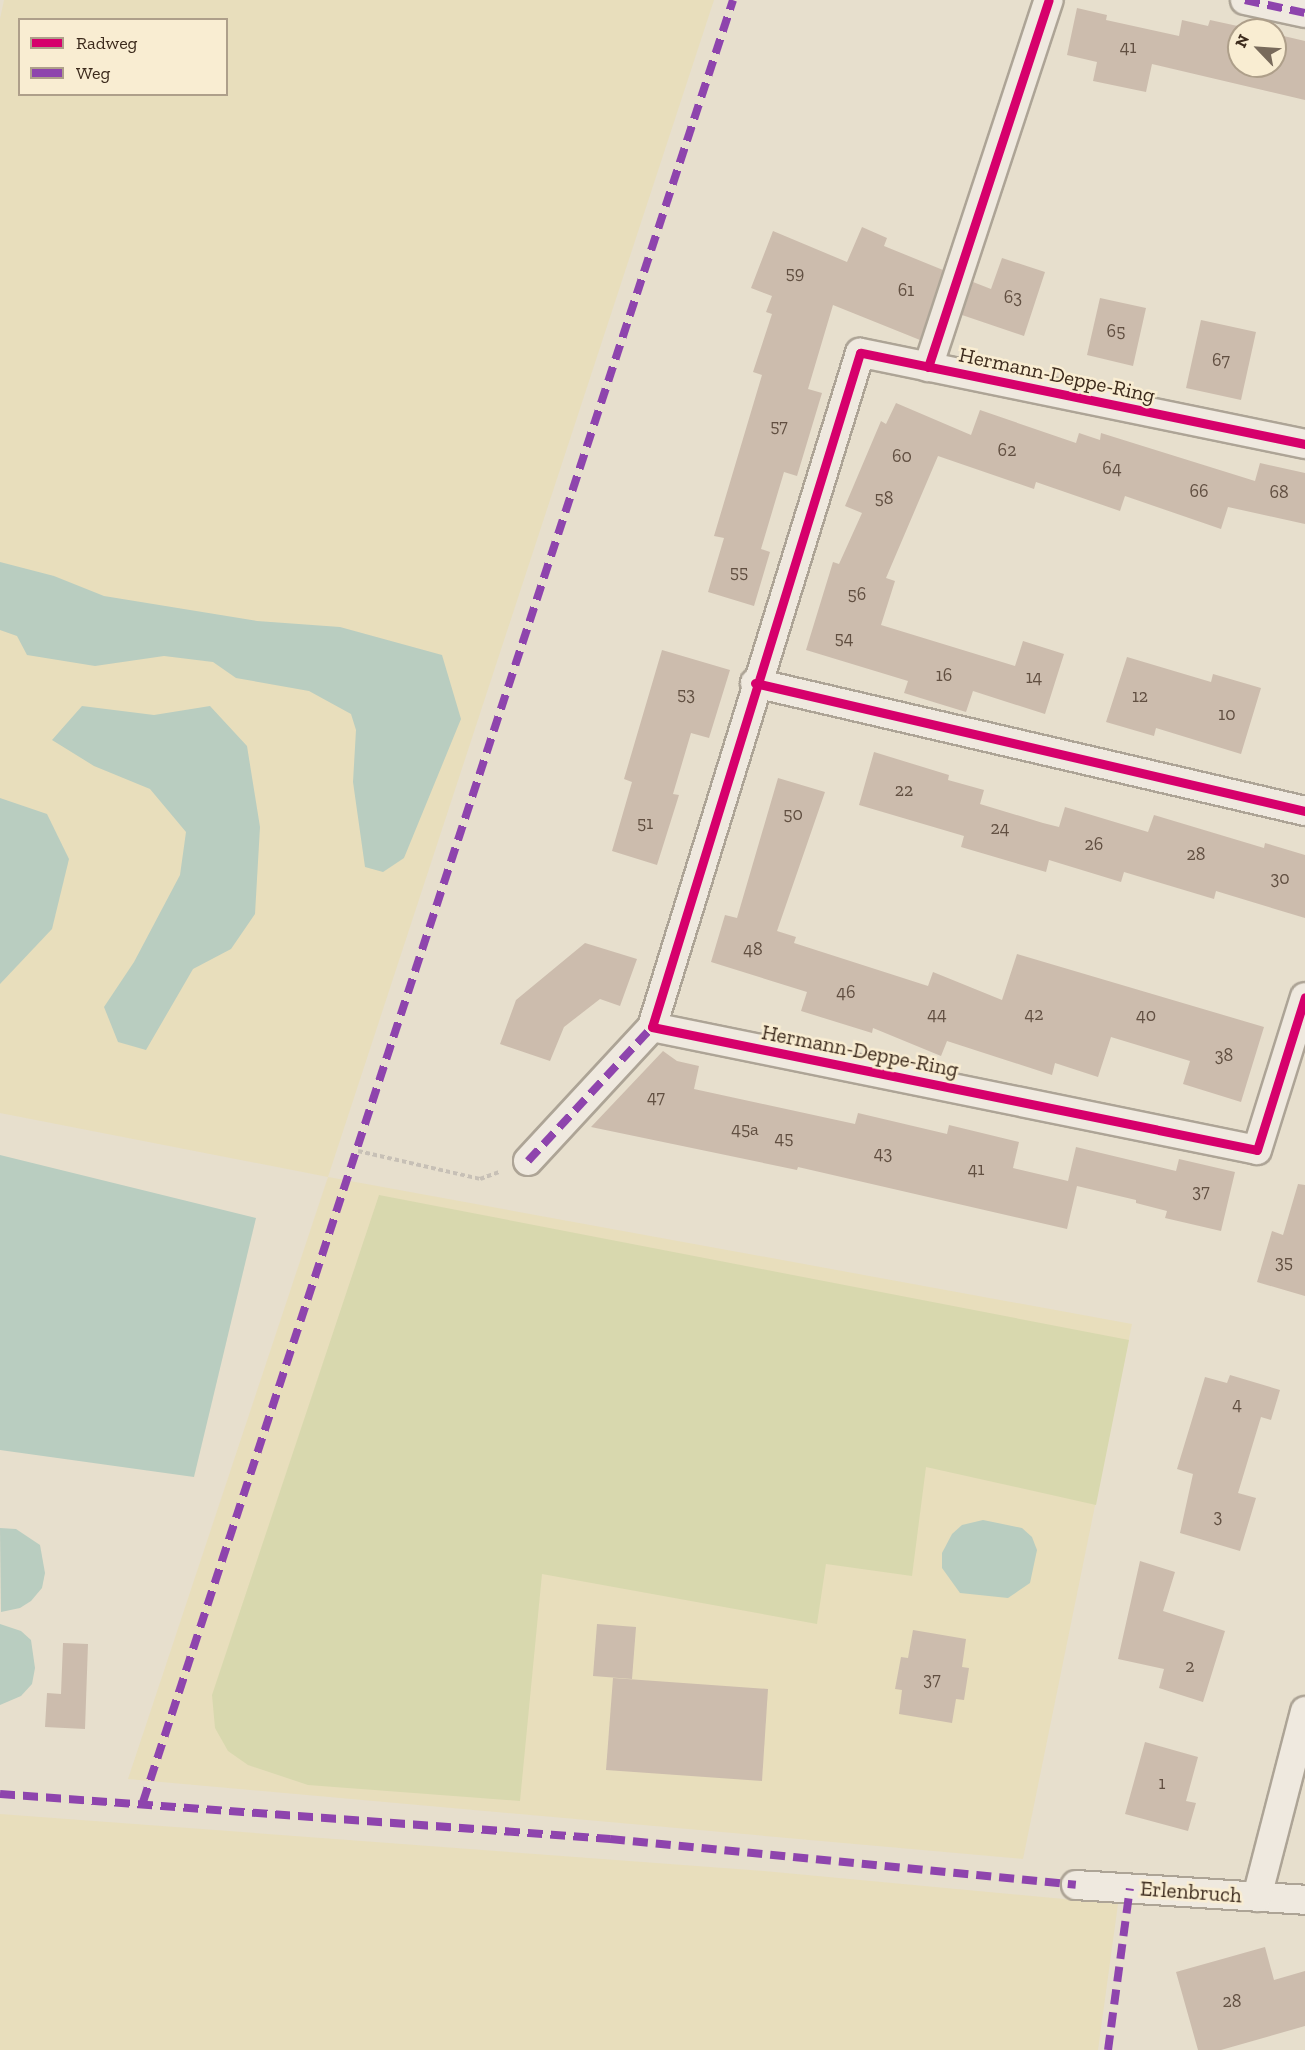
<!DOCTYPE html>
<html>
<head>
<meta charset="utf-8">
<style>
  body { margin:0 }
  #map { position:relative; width:1305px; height:2050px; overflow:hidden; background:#e7dfcd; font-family:"Zilla Slab",serif }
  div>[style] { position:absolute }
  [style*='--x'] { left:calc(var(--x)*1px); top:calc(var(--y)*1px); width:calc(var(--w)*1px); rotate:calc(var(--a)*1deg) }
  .farmland>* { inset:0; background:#e8debc }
  .green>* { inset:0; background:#d8d8ae }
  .water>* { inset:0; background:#b9cdc0 }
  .building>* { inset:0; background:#ccbcad }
  .path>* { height:4px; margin-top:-2px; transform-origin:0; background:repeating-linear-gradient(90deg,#c7c0b6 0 4.5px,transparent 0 7.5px) }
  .roads { filter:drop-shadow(2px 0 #ada496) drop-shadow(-2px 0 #ada496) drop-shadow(0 2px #ada496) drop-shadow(0 -2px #ada496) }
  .minor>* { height:28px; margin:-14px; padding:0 14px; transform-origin:14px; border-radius:14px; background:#efe9df }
  .quiet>* { height:8px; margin-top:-4px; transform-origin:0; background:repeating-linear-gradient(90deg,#8e44ad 0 15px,transparent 0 23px) }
  .cycleway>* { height:9px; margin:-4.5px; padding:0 4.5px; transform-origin:4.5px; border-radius:4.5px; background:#d6006c }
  span { translate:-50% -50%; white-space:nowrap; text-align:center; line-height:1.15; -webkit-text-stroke:5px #f9edd2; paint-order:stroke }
  .number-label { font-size:18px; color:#614f41 }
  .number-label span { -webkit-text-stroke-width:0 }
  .street-label { font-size:21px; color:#3d2b1d }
  .legend { position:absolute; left:18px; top:18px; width:210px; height:78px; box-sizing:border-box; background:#f9edd2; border:2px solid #ae9f8a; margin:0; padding:8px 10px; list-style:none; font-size:18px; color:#3d2b1d }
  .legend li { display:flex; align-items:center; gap:12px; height:30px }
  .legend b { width:30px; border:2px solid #ae9f8a }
  .north { position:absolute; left:1227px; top:18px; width:60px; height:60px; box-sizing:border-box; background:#f9edd2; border:2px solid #ae9f8a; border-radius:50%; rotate:295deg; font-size:16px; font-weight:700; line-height:24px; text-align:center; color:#3d2b1d }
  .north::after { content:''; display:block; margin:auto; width:21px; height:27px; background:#786a5b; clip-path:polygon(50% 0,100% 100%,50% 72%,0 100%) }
</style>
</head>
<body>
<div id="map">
  <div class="farmland">
    <div style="clip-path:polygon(evenodd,4px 0,714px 0,328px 1177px,1132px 1324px,1023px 1859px,128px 1779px,328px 1177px,0 1113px,0 19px,4px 0,20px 20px,226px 20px,226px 94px,20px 94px,20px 20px)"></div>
    <div style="clip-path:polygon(0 1814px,764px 1871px,1118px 1904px,1098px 2050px,0 2050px)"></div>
  </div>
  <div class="green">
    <div style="clip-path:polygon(379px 1195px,1129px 1340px,1096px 1505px,926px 1467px,912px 1576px,826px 1564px,817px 1624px,542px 1574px,520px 1801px,308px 1785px,248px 1765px,228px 1751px,215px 1728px,212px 1695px)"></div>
  </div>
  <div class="water">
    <div style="clip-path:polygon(0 562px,54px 576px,104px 596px,257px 621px,340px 627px,442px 655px,461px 719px,404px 858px,383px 872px,365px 867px,353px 782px,356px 730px,351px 714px,309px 691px,236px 678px,213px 662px,164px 656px,95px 666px,27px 655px,17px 636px,0 630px)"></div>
    <div style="clip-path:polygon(82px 706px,154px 715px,210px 706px,247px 746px,260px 827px,255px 914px,231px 949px,193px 969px,146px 1050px,118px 1042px,104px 1007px,134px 962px,180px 875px,186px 832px,150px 789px,94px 766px,52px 740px)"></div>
    <div style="clip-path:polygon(0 798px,47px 814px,69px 859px,52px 929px,0 984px)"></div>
    <div style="clip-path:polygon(0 1155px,256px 1218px,194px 1477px,0 1450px)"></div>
    <div style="clip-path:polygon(983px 1520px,1022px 1528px,1032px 1537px,1037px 1550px,1030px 1583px,1008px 1598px,960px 1593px,942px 1568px,942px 1553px,952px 1534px,962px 1525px)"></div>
    <div style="clip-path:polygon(0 1528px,16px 1529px,40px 1545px,45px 1573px,42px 1588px,31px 1601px,20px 1608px,1px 1612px)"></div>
    <div style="clip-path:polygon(0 1624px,21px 1631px,31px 1640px,35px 1668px,32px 1684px,21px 1696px,0 1705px)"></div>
  </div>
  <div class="building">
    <div style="clip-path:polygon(1077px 8px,1107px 15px,1106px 20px,1179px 36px,1182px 20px,1208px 26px,1210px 20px,1256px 30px,1239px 30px,1239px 66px,1275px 66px,1275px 34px,1305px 41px,1305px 100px,1152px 64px,1146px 92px,1093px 81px,1097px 62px,1067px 55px)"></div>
    <div style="clip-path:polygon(862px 227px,887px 238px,884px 246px,943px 270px,920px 340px,833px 305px,808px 389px,822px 393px,797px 476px,784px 472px,761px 549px,770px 552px,754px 606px,708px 592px,724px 538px,714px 536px,762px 375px,753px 372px,772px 314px,766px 312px,772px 296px,751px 288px,773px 231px,847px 262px)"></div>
    <div style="clip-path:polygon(1002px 258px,1045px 272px,1024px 336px,962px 315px,973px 282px,991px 289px)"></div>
    <div style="clip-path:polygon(1100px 298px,1146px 308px,1133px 366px,1087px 355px)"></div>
    <div style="clip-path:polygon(1201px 320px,1256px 332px,1241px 400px,1186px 388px)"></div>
    <div style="clip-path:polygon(896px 403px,971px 435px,980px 410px,1076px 443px,1079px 433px,1100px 440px,1101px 433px,1255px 481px,1260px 463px,1305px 473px,1305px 524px,1228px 507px,1221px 529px,1125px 496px,1120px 511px,1036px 482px,1034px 489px,938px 456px,886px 578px,895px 581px,881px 625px,1015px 666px,1023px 641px,1064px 654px,1045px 714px,973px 691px,966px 712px,904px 693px,908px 681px,806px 650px,833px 562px,839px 564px,862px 513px,845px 506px,881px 421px,886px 424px)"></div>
    <div style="clip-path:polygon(662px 650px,730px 670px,709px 738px,691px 733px,673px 794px,679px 795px,657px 865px,612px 851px,632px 782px,624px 779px)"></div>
    <div style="clip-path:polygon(1127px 657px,1211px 682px,1213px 674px,1261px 688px,1241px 754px,1156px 728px,1154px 736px,1106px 722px)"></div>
    <div style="clip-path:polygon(874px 752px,949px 775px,948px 780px,984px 790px,980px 804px,1043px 823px,1059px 827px,1065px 807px,1148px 832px,1154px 815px,1264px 848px,1265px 843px,1305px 855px,1305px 918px,1216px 891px,1214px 899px,1124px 872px,1121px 882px,1049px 860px,1046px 872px,961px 847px,964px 836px,859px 805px)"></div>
    <div style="clip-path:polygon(778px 778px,825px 792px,777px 931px,796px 937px,794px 943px,928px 986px,933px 972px,1002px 1000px,1017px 954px,1264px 1027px,1241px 1102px,1183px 1084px,1190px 1061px,1111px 1037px,1098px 1077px,1055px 1063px,1052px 1075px,947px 1041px,941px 1056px,873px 1028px,872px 1033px,801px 1011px,807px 992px,711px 962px,725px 915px,737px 918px)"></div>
    <div style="clip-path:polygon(585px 943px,637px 959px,620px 1006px,600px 999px,564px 1027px,550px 1061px,500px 1044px,516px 1000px)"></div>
    <div style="clip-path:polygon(663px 1051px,677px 1061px,699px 1066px,694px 1089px,855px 1124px,858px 1113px,947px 1134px,949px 1125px,1019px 1142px,1013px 1168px,1068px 1181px,1076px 1147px,1176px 1171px,1179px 1159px,1235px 1172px,1221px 1231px,1165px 1218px,1167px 1211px,1136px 1203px,1136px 1200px,1077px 1186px,1067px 1229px,798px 1167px,797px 1170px,591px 1127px)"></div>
    <div style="clip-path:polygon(1298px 1184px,1305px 1185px,1305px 1296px,1257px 1282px,1272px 1231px,1283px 1235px)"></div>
    <div style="clip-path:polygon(1230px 1375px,1280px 1390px,1271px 1420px,1261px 1417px,1238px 1493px,1256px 1498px,1240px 1551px,1180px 1533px,1193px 1474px,1177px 1469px,1205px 1377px,1227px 1383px)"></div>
    <div style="clip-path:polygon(1140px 1561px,1175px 1572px,1163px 1611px,1225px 1631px,1203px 1702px,1159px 1688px,1164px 1669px,1118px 1659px)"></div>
    <div style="clip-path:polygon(597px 1624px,636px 1627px,632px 1679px,593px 1676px)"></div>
    <div style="clip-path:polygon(913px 1630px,966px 1639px,962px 1667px,969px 1668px,964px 1700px,956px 1699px,952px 1723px,899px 1714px,902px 1690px,895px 1689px,901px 1657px,908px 1658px)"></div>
    <div style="clip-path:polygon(63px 1643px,88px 1644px,85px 1729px,45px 1727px,47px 1693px,61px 1694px)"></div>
    <div style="clip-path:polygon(613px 1678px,768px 1689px,762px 1781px,606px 1770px)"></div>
    <div style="clip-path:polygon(1145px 1742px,1198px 1757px,1186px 1801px,1196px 1803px,1188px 1831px,1125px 1814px)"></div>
    <div style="clip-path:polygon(1265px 1947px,1274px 1980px,1305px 1971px,1305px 2026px,1221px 2050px,1198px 2050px,1176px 1972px)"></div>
  </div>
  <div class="path">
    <div style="--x:358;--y:1151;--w:125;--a:12.9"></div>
    <div style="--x:480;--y:1179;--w:20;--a:-20"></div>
  </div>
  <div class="roads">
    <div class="minor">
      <div style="--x:1245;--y:0;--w:61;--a:12.2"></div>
      <div style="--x:928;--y:367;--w:386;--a:-71.8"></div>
      <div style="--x:1305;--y:444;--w:454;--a:-168.4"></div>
      <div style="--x:860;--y:353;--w:705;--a:107.15"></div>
      <div style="--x:652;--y:1027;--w:617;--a:11.49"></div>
      <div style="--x:1257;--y:1150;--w:160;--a:-72.6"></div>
      <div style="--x:755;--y:683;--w:565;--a:13.1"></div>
      <div style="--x:528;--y:1161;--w:183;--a:-47.2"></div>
      <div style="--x:1076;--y:1885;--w:229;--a:3.7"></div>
      <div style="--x:1257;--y:1897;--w:192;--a:-75.5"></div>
    </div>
  </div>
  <div class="quiet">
    <div style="--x:1245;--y:0;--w:61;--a:12.2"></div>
    <div style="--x:528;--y:1161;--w:183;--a:-47.2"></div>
    <div style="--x:0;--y:1794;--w:612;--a:4.22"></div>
    <div style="--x:610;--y:1839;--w:468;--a:5.6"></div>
    <div style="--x:143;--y:1802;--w:1896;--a:-71.87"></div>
    <div style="--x:1108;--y:2050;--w:163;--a:-82.3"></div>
  </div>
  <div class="cycleway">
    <div style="--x:928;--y:367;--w:386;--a:-71.8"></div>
    <div style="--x:1305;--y:444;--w:454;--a:-168.4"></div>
    <div style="--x:860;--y:353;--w:705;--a:107.15"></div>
    <div style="--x:652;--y:1027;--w:617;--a:11.49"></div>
    <div style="--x:1257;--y:1150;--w:160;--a:-72.6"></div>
    <div style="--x:755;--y:683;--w:565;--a:13.1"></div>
  </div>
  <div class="number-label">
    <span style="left:1128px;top:47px">41</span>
    <span style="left:795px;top:273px">59</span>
    <span style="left:906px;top:290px">61</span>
    <span style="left:1013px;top:297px">63</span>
    <span style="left:1116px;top:331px">65</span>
    <span style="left:1221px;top:360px">67</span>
    <span style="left:779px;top:426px">57</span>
    <span style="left:1007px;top:450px">62</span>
    <span style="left:902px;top:456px">60</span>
    <span style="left:1112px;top:468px">64</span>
    <span style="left:1199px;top:491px">66</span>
    <span style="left:1279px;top:492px">68</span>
    <span style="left:884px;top:498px">58</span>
    <span style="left:739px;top:572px">55</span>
    <span style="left:857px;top:594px">56</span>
    <span style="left:844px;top:638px">54</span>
    <span style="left:944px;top:675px">16</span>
    <span style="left:1034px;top:677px">14</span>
    <span style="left:686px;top:694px">53</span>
    <span style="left:1140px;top:696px">12</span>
    <span style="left:1227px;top:714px">10</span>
    <span style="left:904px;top:790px">22</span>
    <span style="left:793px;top:814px">50</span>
    <span style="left:645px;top:823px">51</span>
    <span style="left:1000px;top:828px">24</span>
    <span style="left:1094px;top:844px">26</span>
    <span style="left:1196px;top:854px">28</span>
    <span style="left:1280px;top:878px">30</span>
    <span style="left:753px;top:949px">48</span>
    <span style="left:846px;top:992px">46</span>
    <span style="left:937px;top:1014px">44</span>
    <span style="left:1034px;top:1014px">42</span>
    <span style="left:1146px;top:1015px">40</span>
    <span style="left:1224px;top:1055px">38</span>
    <span style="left:656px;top:1097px">47</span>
    <span style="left:745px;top:1129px">45a</span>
    <span style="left:784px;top:1138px">45</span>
    <span style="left:883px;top:1153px">43</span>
    <span style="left:976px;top:1169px">41</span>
    <span style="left:1201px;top:1191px">37</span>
    <span style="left:1284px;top:1262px">35</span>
    <span style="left:1237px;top:1404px">4</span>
    <span style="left:1218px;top:1516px">3</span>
    <span style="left:1190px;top:1666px">2</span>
    <span style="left:932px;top:1679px">37</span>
    <span style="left:1162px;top:1783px">1</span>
    <span style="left:1232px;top:2001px">28</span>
  </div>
  <div class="street-label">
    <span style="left:1057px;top:375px;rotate:12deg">Hermann-Deppe-Ring</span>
    <span style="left:860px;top:1051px;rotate:11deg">Hermann-Deppe-Ring</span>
    <span style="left:1191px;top:1892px;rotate:4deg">Erlenbruch</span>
  </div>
  <ul class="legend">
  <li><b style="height:8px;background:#d6006c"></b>Radweg</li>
  <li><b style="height:8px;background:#8e44ad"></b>Weg</li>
  </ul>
  <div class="north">N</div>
</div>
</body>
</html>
